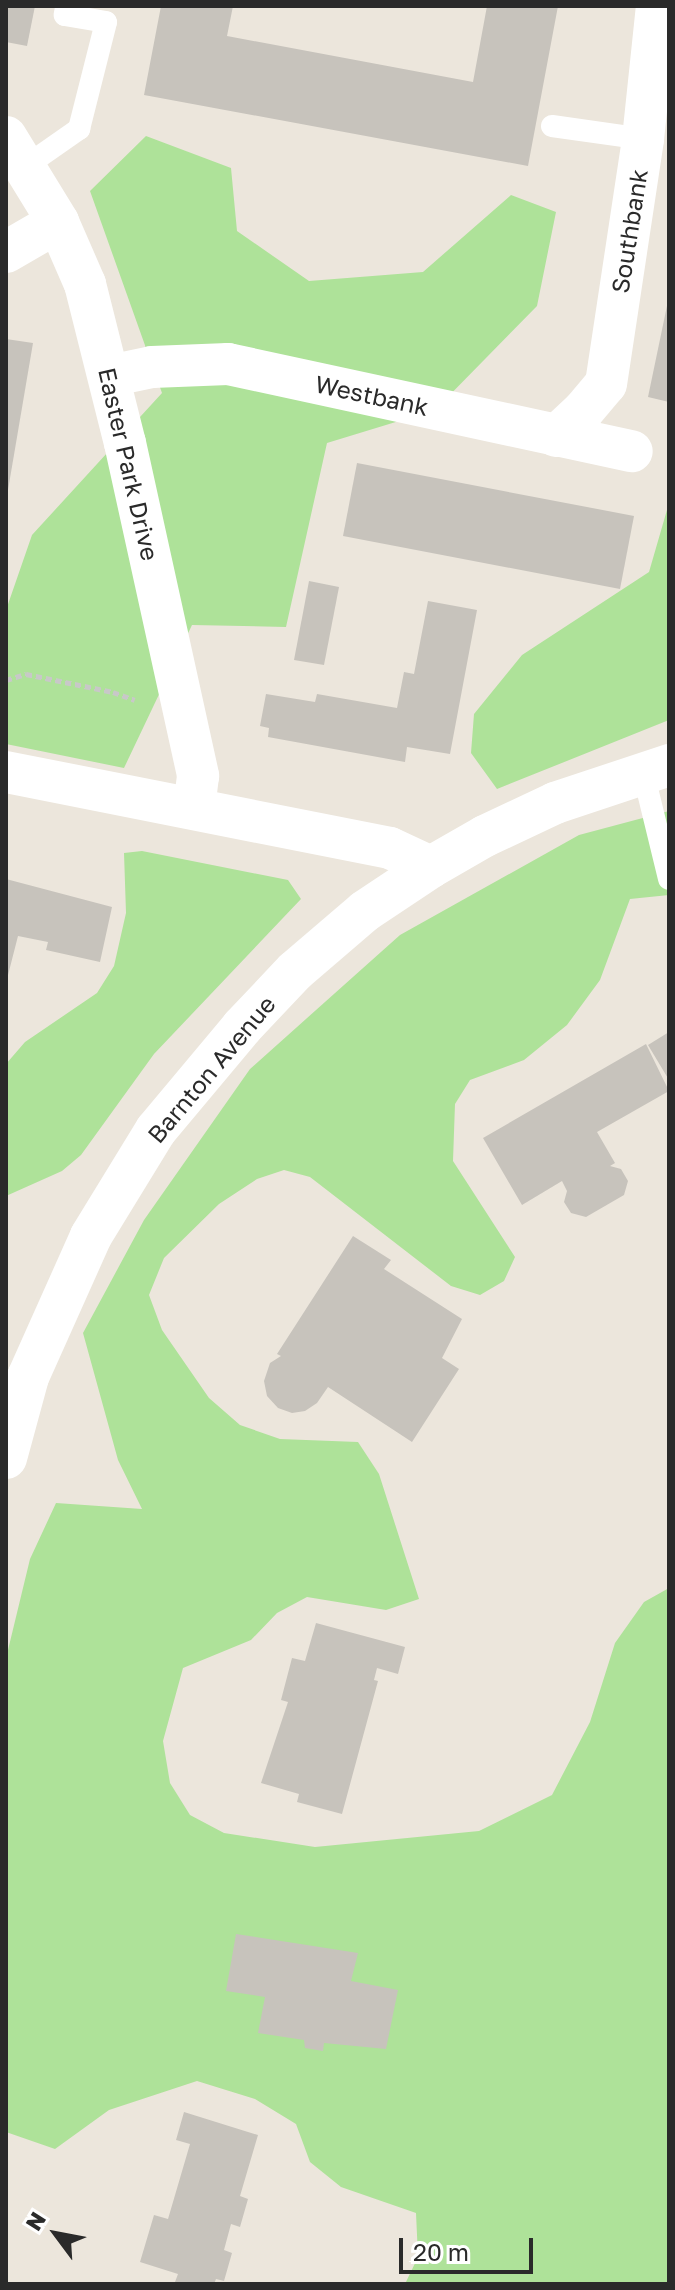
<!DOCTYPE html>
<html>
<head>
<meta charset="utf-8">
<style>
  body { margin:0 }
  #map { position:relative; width:675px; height:2290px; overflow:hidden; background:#ece6dc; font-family:"Golos Text",sans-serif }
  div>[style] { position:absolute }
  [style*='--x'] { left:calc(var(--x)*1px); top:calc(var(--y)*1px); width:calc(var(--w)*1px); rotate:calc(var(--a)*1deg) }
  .green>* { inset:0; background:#aee299 }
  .building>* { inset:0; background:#c7c3bc }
  .path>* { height:5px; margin-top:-2.5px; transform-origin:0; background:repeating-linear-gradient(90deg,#c8c8c8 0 6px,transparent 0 10px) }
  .lane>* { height:22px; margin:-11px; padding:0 11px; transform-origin:11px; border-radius:11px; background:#fff }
  .street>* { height:42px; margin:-21px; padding:0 21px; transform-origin:21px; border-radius:21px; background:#fff }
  span { translate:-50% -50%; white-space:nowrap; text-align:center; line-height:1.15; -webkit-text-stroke:6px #fff; paint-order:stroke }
  .street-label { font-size:24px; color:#2a2a2a }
  .frame { position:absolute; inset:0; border:8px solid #2a2a2a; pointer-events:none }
  .north { position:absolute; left:16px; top:2194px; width:80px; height:80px; -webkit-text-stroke:6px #fff; paint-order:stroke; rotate:302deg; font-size:22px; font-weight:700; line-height:32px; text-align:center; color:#2a2a2a }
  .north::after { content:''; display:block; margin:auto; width:28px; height:36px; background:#2a2a2a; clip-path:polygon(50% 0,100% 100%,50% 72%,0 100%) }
  .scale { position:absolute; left:399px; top:2238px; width:134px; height:36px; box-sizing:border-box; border:4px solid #2a2a2a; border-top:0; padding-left:10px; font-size:24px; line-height:28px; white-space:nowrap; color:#2a2a2a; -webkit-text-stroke:6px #fff; paint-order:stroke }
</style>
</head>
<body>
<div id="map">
  <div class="green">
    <div style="clip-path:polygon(146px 136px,231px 168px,237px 231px,309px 281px,423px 272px,511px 195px,556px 212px,537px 306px,435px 410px,327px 443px,286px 627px,192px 625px,124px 768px,6px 744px,6px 610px,32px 535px,162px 393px,90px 191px)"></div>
    <div style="clip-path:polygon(669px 503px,669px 720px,497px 789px,471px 753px,474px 714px,522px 655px,649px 572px)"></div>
    <div style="clip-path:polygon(669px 811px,669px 895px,630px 899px,600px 980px,567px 1025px,524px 1060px,470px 1080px,455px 1104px,453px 1161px,515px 1257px,504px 1281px,480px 1295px,451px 1286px,310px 1177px,284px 1170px,257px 1179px,219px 1204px,164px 1258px,149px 1295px,162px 1330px,209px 1398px,240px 1425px,280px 1439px,358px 1442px,379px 1474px,419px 1599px,386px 1610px,307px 1597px,277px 1613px,251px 1640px,183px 1668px,163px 1741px,170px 1783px,190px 1815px,224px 1833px,315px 1847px,479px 1831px,552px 1795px,590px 1722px,615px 1643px,644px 1602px,669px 1588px,669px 2283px,405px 2284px,418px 2257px,416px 2213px,341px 2187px,310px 2162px,296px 2124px,255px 2099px,197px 2081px,109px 2110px,55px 2149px,6px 2132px,8px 1650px,30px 1559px,56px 1503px,142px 1509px,118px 1460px,83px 1333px,144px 1220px,250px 1069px,400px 935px,579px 835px)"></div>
    <div style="clip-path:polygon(142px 851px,288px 880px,301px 899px,154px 1054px,81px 1155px,62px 1171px,6px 1196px,6px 1064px,25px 1042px,97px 993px,114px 966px,126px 913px,124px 853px)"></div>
  </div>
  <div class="building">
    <div style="clip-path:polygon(6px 6px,35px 6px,27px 46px,6px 42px)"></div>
    <div style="clip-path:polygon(161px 6px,233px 6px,227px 36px,473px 82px,487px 6px,558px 6px,528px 166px,144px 95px)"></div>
    <div style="clip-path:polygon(668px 301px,669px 302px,669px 402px,648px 397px)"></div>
    <div style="clip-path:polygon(6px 339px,33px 343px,8px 490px,6px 490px)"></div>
    <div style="clip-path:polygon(357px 463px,634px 516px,620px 589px,343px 536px)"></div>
    <div style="clip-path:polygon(309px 581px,339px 587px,324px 665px,294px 660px)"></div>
    <div style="clip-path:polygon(428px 601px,477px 610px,450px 754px,407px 747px,405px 762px,268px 737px,269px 728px,260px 726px,266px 694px,315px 702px,317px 694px,397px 708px,404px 672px,414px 674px)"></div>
    <div style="clip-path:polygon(6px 879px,112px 907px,100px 962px,46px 950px,48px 942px,18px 936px,6px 983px)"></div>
    <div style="clip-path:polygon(669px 1032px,669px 1080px,648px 1045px)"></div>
    <div style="clip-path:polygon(646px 1044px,669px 1091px,597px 1132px,615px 1163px,610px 1166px,621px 1169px,628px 1181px,624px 1195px,586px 1217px,571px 1213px,564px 1202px,567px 1191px,562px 1181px,522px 1205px,483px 1138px)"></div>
    <div style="clip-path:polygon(353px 1236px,391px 1260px,384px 1269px,462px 1319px,442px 1358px,459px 1369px,412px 1442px,328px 1387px,317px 1403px,305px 1411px,292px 1413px,278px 1408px,267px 1396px,264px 1381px,270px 1363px,281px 1356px,277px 1354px)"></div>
    <div style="clip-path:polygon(316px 1623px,405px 1647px,398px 1674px,377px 1668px,374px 1680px,378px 1681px,342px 1814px,297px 1802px,299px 1794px,261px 1783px,288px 1702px,281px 1700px,292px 1658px,305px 1661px)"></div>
    <div style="clip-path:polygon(236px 1934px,358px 1953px,351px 1981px,398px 1990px,386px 2049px,324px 2043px,323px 2051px,305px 2048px,304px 2040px,258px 2033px,265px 1997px,226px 1991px)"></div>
    <div style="clip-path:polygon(184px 2112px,258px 2135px,240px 2196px,248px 2199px,240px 2227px,231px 2224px,224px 2250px,232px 2253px,224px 2281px,216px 2279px,214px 2284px,181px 2284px,175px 2282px,178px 2274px,140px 2262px,154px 2215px,168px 2219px,190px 2144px,176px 2140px)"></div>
  </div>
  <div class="path">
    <div style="--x:6;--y:680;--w:21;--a:-17"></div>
    <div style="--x:26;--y:674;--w:89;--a:11.7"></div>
    <div style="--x:113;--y:692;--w:23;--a:20"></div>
  </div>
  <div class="lane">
    <div style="--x:552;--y:126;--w:92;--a:8.1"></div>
    <div style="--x:26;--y:166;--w:65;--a:-34.9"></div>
    <div style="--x:79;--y:129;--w:110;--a:-75.8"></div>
    <div style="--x:106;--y:22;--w:42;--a:-170.3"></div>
    <div style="--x:65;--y:15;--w:9;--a:-84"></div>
    <div style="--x:643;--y:772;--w:110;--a:76.3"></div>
  </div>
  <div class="street">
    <div style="--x:6;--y:137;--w:100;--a:58.5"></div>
    <div style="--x:58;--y:222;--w:68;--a:66.5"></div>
    <div style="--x:85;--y:284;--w:164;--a:75.9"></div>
    <div style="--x:125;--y:443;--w:341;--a:77.6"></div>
    <div style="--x:198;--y:776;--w:32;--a:97"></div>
    <div style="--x:6;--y:252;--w:60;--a:-30"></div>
    <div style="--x:109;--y:376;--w:44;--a:-11.8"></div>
    <div style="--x:152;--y:367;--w:76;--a:-2.3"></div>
    <div style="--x:228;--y:364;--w:413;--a:12.2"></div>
    <div style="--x:556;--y:436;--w:37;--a:-43"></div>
    <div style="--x:583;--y:411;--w:35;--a:-50"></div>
    <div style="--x:606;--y:384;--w:248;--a:-81.4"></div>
    <div style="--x:643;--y:139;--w:134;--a:-84"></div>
    <div style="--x:6;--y:772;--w:391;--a:11.2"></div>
    <div style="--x:390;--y:848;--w:45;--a:24.9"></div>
    <div style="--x:6;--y:1458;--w:84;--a:-74.8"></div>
    <div style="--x:28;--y:1377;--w:154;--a:-65.9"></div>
    <div style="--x:91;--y:1236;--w:124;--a:-58.5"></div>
    <div style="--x:156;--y:1130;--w:134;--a:-50.1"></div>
    <div style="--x:242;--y:1027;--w:77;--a:-46.6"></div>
    <div style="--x:295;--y:971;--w:92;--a:-40.6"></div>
    <div style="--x:365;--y:911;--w:79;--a:-33.7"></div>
    <div style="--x:431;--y:867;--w:62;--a:-29.9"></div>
    <div style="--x:485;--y:836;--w:77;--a:-25.2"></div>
    <div style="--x:555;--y:803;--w:120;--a:-18.4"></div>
  </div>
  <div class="street-label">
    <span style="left:629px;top:231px;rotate:-81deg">Southbank</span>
    <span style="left:372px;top:395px;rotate:12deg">Westbank</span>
    <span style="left:129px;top:464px;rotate:77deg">Easter Park Drive</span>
    <span style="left:211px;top:1069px;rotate:-50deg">Barnton Avenue</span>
  </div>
  <div class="frame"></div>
  <div class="north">N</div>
  <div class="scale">20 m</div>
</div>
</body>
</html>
